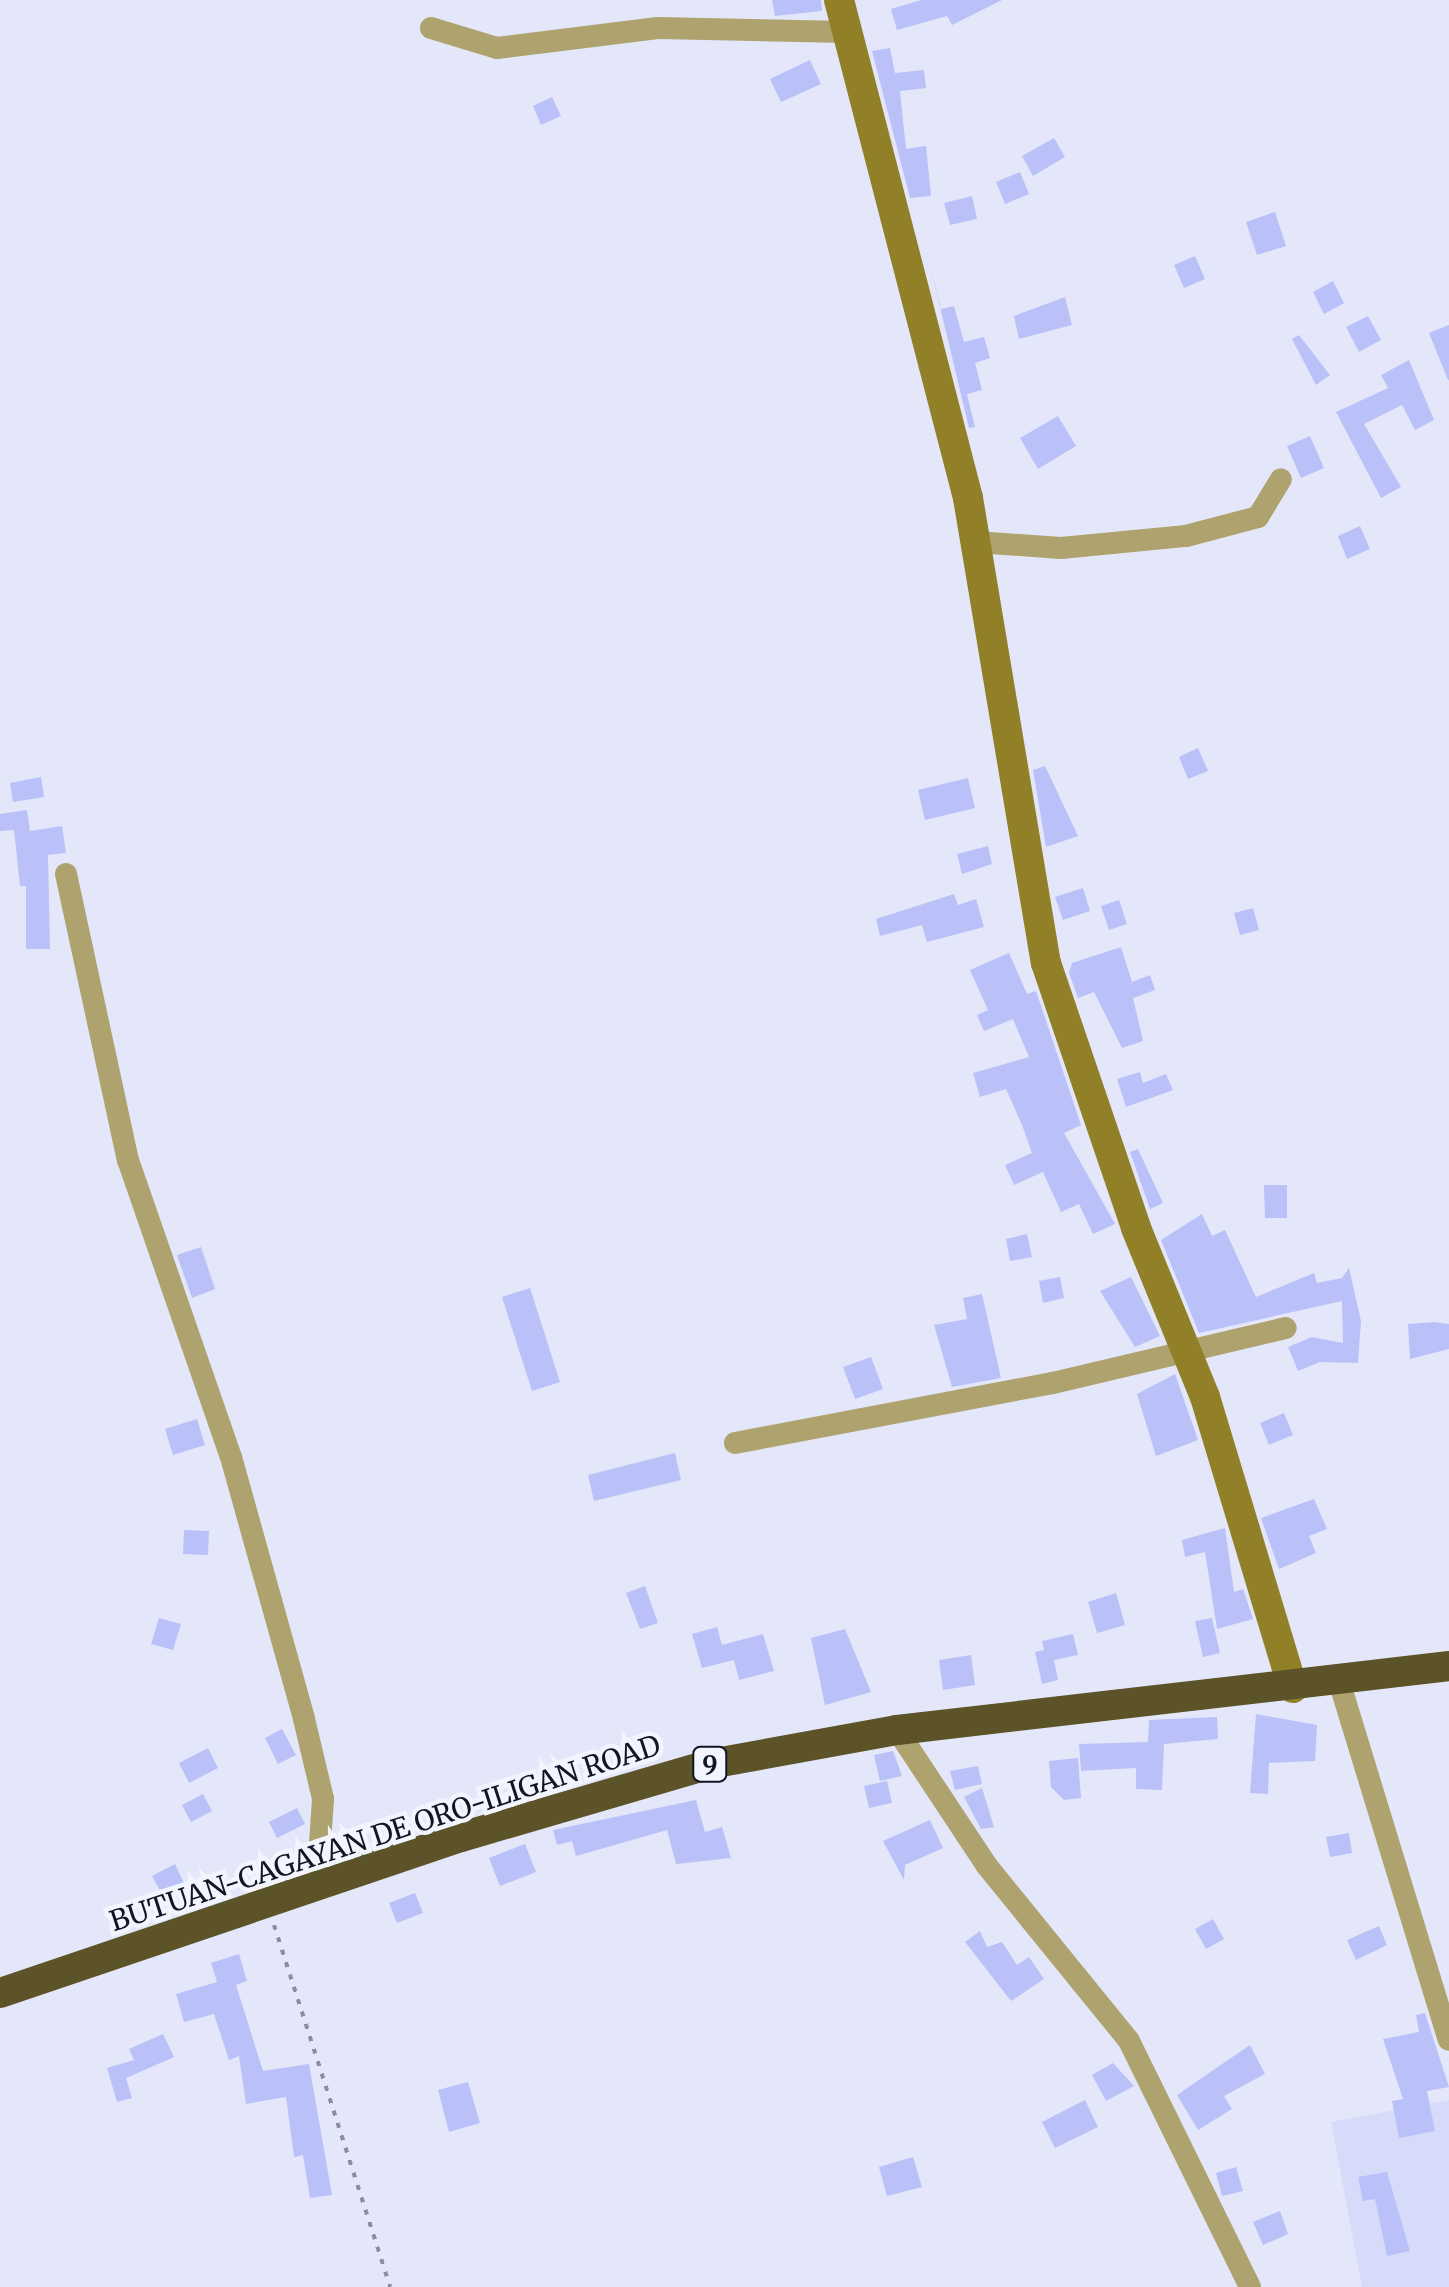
<!DOCTYPE html>
<html>
<head>
<meta charset="utf-8">
<style>
  body { margin:0 }
  #map { position:relative; width:1449px; height:2287px; overflow:hidden; background:#e4e7f9; font-family:Merriweather,serif }
  div>[style] { position:absolute }
  [style*='--x'] { left:calc(var(--x)*1px); top:calc(var(--y)*1px); width:calc(var(--w)*1px); rotate:calc(var(--a)*1deg) }
  .built>* { inset:0; background:#d6dbfa }
  .building>* { inset:0; background:#b9c1f8 }
  .path>* { height:4px; margin-top:-2px; transform-origin:0; background:repeating-linear-gradient(90deg,#8b8d9e 0 5px,transparent 0 13px) }
  .street>* { height:22px; margin:-11px; padding:0 11px; transform-origin:11px; border-radius:11px; background:#aea36f }
  .secondary>* { height:30px; margin:-15px; padding:0 15px; transform-origin:15px; border-radius:15px; background:#918028 }
  .highway>* { height:30px; margin:-15px; padding:0 15px; transform-origin:15px; border-radius:15px; background:#5c5328 }
  span { translate:-50% -50%; white-space:nowrap; text-align:center; line-height:1.15; -webkit-text-stroke:9px #f3f5fe; paint-order:stroke }
  .shield-label span { padding:2px 8px; background:#f3f5fe; border:2px solid; border-radius:8px; -webkit-text-stroke-width:0 }
  .shield-label { font-size:25px; color:#131524; font-weight:700 }
  .street-label { font-size:28px; color:#131524 }
</style>
</head>
<body>
<div id="map">
  <div class="built">
    <div style="clip-path:polygon(1449px 2100px,1449px 2287px,1362px 2287px,1331px 2122px)"></div>
  </div>
  <div class="building">
    <div style="clip-path:polygon(772px 0,821px 0,822px 11px,775px 16px)"></div>
    <div style="clip-path:polygon(921px 0,1002px 0,952px 25px,947px 16px,897px 30px,891px 9px)"></div>
    <div style="clip-path:polygon(890px 48px,895px 73px,924px 70px,926px 88px,900px 91px,906px 149px,926px 146px,931px 196px,910px 198px,872px 51px)"></div>
    <div style="clip-path:polygon(810px 60px,821px 84px,781px 102px,770px 79px)"></div>
    <div style="clip-path:polygon(552px 97px,561px 116px,541px 125px,533px 106px)"></div>
    <div style="clip-path:polygon(1054px 138px,1065px 157px,1033px 176px,1022px 156px)"></div>
    <div style="clip-path:polygon(1020px 172px,1029px 194px,1005px 204px,996px 182px)"></div>
    <div style="clip-path:polygon(972px 196px,977px 219px,950px 225px,944px 203px)"></div>
    <div style="clip-path:polygon(1275px 212px,1286px 246px,1257px 255px,1246px 222px)"></div>
    <div style="clip-path:polygon(925px 244px,941px 309px,954px 306px,964px 342px,984px 337px,990px 358px,975px 363px,982px 390px,967px 394px,975px 427px,969px 428px)"></div>
    <div style="clip-path:polygon(1195px 256px,1205px 279px,1184px 288px,1174px 265px)"></div>
    <div style="clip-path:polygon(1333px 281px,1344px 303px,1324px 314px,1313px 292px)"></div>
    <div style="clip-path:polygon(1065px 297px,1072px 325px,1019px 339px,1014px 316px)"></div>
    <div style="clip-path:polygon(1368px 316px,1381px 340px,1359px 352px,1346px 327px)"></div>
    <div style="clip-path:polygon(1449px 325px,1449px 380px,1448px 380px,1429px 333px)"></div>
    <div style="clip-path:polygon(1299px 335px,1330px 375px,1316px 385px,1292px 339px)"></div>
    <div style="clip-path:polygon(1409px 360px,1434px 420px,1415px 430px,1402px 405px,1364px 424px,1401px 487px,1381px 498px,1336px 412px,1388px 388px,1381px 375px)"></div>
    <div style="clip-path:polygon(1058px 416px,1076px 446px,1038px 469px,1020px 438px)"></div>
    <div style="clip-path:polygon(1310px 436px,1324px 468px,1301px 478px,1287px 446px)"></div>
    <div style="clip-path:polygon(1360px 526px,1370px 549px,1347px 559px,1338px 536px)"></div>
    <div style="clip-path:polygon(1198px 748px,1208px 771px,1188px 779px,1179px 757px)"></div>
    <div style="clip-path:polygon(1045px 766px,1078px 836px,1046px 847px,1033px 770px)"></div>
    <div style="clip-path:polygon(41px 777px,44px 797px,13px 802px,10px 783px)"></div>
    <div style="clip-path:polygon(968px 778px,975px 808px,925px 820px,918px 790px)"></div>
    <div style="clip-path:polygon(27px 810px,30px 831px,62px 826px,66px 853px,48px 855px,50px 949px,26px 949px,26px 886px,20px 886px,14px 830px,0 831px,0 814px)"></div>
    <div style="clip-path:polygon(988px 846px,992px 864px,962px 874px,957px 854px)"></div>
    <div style="clip-path:polygon(1083px 888px,1090px 911px,1063px 920px,1055px 897px)"></div>
    <div style="clip-path:polygon(954px 894px,958px 905px,976px 899px,984px 927px,927px 942px,922px 925px,880px 936px,876px 919px)"></div>
    <div style="clip-path:polygon(1119px 900px,1127px 924px,1109px 930px,1101px 906px)"></div>
    <div style="clip-path:polygon(1253px 908px,1259px 930px,1240px 935px,1234px 913px)"></div>
    <div style="clip-path:polygon(1121px 947px,1132px 982px,1150px 975px,1155px 990px,1133px 998px,1143px 1041px,1122px 1048px,1094px 992px,1078px 998px,1069px 973px,1072px 963px)"></div>
    <div style="clip-path:polygon(1009px 953px,1027px 994px,1036px 991px,1081px 1125px,1064px 1133px,1115px 1224px,1093px 1234px,1079px 1204px,1061px 1212px,1043px 1172px,1014px 1185px,1005px 1165px,1032px 1153px,1022px 1125px,1006px 1089px,980px 1097px,973px 1073px,1029px 1057px,1013px 1019px,984px 1031px,977px 1015px,988px 1010px,970px 970px)"></div>
    <div style="clip-path:polygon(1140px 1072px,1143px 1083px,1166px 1074px,1173px 1090px,1126px 1107px,1117px 1079px)"></div>
    <div style="clip-path:polygon(1138px 1149px,1163px 1203px,1150px 1209px,1130px 1152px)"></div>
    <div style="clip-path:polygon(1264px 1185px,1287px 1185px,1287px 1218px,1265px 1218px)"></div>
    <div style="clip-path:polygon(1202px 1214px,1212px 1236px,1225px 1230px,1256px 1297px,1314px 1273px,1317px 1283px,1342px 1278px,1349px 1268px,1361px 1321px,1358px 1363px,1320px 1362px,1298px 1371px,1288px 1347px,1312px 1337px,1343px 1343px,1342px 1301px,1199px 1333px,1161px 1240px)"></div>
    <div style="clip-path:polygon(1027px 1234px,1032px 1257px,1010px 1261px,1006px 1239px)"></div>
    <div style="clip-path:polygon(201px 1247px,215px 1289px,192px 1298px,177px 1255px)"></div>
    <div style="clip-path:polygon(1060px 1277px,1064px 1298px,1043px 1303px,1039px 1281px)"></div>
    <div style="clip-path:polygon(1131px 1277px,1160px 1336px,1135px 1347px,1100px 1291px)"></div>
    <div style="clip-path:polygon(530px 1288px,560px 1382px,532px 1391px,502px 1297px)"></div>
    <div style="clip-path:polygon(982px 1294px,1001px 1378px,952px 1387px,934px 1325px,967px 1319px,963px 1298px)"></div>
    <div style="clip-path:polygon(1435px 1322px,1449px 1324px,1449px 1349px,1410px 1359px,1408px 1324px)"></div>
    <div style="clip-path:polygon(871px 1357px,883px 1389px,855px 1399px,843px 1367px)"></div>
    <div style="clip-path:polygon(1175px 1374px,1198px 1440px,1156px 1456px,1137px 1394px)"></div>
    <div style="clip-path:polygon(1284px 1413px,1293px 1435px,1269px 1445px,1260px 1423px)"></div>
    <div style="clip-path:polygon(197px 1419px,205px 1445px,173px 1455px,165px 1429px)"></div>
    <div style="clip-path:polygon(675px 1453px,681px 1480px,594px 1501px,588px 1475px)"></div>
    <div style="clip-path:polygon(1314px 1499px,1327px 1529px,1309px 1536px,1316px 1553px,1279px 1569px,1261px 1518px)"></div>
    <div style="clip-path:polygon(1225px 1528px,1234px 1592px,1243px 1589px,1253px 1619px,1217px 1629px,1205px 1552px,1185px 1557px,1182px 1540px)"></div>
    <div style="clip-path:polygon(184px 1530px,209px 1531px,208px 1555px,183px 1554px)"></div>
    <div style="clip-path:polygon(645px 1586px,658px 1623px,640px 1629px,626px 1593px)"></div>
    <div style="clip-path:polygon(1116px 1593px,1125px 1625px,1097px 1633px,1088px 1602px)"></div>
    <div style="clip-path:polygon(159px 1618px,181px 1624px,173px 1650px,151px 1644px)"></div>
    <div style="clip-path:polygon(1212px 1618px,1220px 1653px,1203px 1657px,1195px 1621px)"></div>
    <div style="clip-path:polygon(717px 1627px,722px 1645px,763px 1634px,774px 1671px,739px 1680px,734px 1660px,702px 1668px,692px 1634px)"></div>
    <div style="clip-path:polygon(845px 1629px,871px 1692px,825px 1705px,811px 1638px)"></div>
    <div style="clip-path:polygon(1073px 1634px,1078px 1655px,1054px 1660px,1058px 1680px,1042px 1684px,1035px 1652px,1044px 1650px,1042px 1641px)"></div>
    <div style="clip-path:polygon(971px 1655px,975px 1685px,943px 1690px,939px 1660px)"></div>
    <div style="clip-path:polygon(1256px 1714px,1317px 1725px,1315px 1761px,1269px 1763px,1268px 1794px,1250px 1793px)"></div>
    <div style="clip-path:polygon(1217px 1717px,1218px 1739px,1164px 1744px,1162px 1790px,1136px 1789px,1136px 1768px,1081px 1771px,1079px 1744px,1148px 1742px,1149px 1720px)"></div>
    <div style="clip-path:polygon(282px 1729px,296px 1755px,278px 1764px,265px 1738px)"></div>
    <div style="clip-path:polygon(208px 1748px,218px 1768px,189px 1783px,179px 1763px)"></div>
    <div style="clip-path:polygon(893px 1751px,902px 1776px,880px 1781px,874px 1755px)"></div>
    <div style="clip-path:polygon(1078px 1758px,1081px 1798px,1064px 1800px,1051px 1787px,1049px 1761px)"></div>
    <div style="clip-path:polygon(978px 1766px,982px 1784px,955px 1790px,950px 1771px)"></div>
    <div style="clip-path:polygon(887px 1781px,892px 1803px,869px 1808px,864px 1786px)"></div>
    <div style="clip-path:polygon(982px 1788px,994px 1827px,981px 1829px,964px 1797px)"></div>
    <div style="clip-path:polygon(203px 1794px,212px 1811px,191px 1822px,182px 1805px)"></div>
    <div style="clip-path:polygon(696px 1800px,705px 1832px,722px 1827px,731px 1858px,676px 1864px,667px 1830px,576px 1856px,572px 1841px,557px 1845px,553px 1830px)"></div>
    <div style="clip-path:polygon(297px 1808px,305px 1824px,277px 1838px,269px 1822px)"></div>
    <div style="clip-path:polygon(930px 1820px,943px 1848px,905px 1865px,904px 1880px,883px 1841px)"></div>
    <div style="clip-path:polygon(1349px 1833px,1352px 1853px,1330px 1857px,1326px 1837px)"></div>
    <div style="clip-path:polygon(525px 1844px,536px 1872px,500px 1886px,489px 1858px)"></div>
    <div style="clip-path:polygon(175px 1864px,184px 1883px,162px 1894px,152px 1876px)"></div>
    <div style="clip-path:polygon(415px 1893px,423px 1913px,397px 1923px,389px 1903px)"></div>
    <div style="clip-path:polygon(1213px 1919px,1224px 1939px,1206px 1949px,1195px 1929px)"></div>
    <div style="clip-path:polygon(1379px 1926px,1387px 1945px,1356px 1960px,1347px 1940px)"></div>
    <div style="clip-path:polygon(980px 1931px,987px 1947px,1002px 1942px,1017px 1965px,1029px 1957px,1044px 1979px,1011px 2001px,965px 1942px)"></div>
    <div style="clip-path:polygon(239px 1954px,247px 1981px,236px 1985px,263px 2071px,309px 2064px,332px 2195px,310px 2198px,303px 2155px,294px 2157px,286px 2097px,246px 2104px,239px 2056px,229px 2060px,214px 2014px,184px 2022px,176px 1994px,217px 1982px,211px 1963px)"></div>
    <div style="clip-path:polygon(1425px 2013px,1449px 2087px,1427px 2091px,1435px 2131px,1399px 2138px,1392px 2101px,1403px 2099px,1383px 2039px,1419px 2032px,1416px 2015px)"></div>
    <div style="clip-path:polygon(163px 2034px,174px 2057px,126px 2078px,132px 2098px,117px 2102px,107px 2068px,134px 2060px,129px 2049px)"></div>
    <div style="clip-path:polygon(1250px 2045px,1265px 2074px,1224px 2096px,1232px 2109px,1198px 2130px,1177px 2095px)"></div>
    <div style="clip-path:polygon(1113px 2063px,1134px 2086px,1106px 2101px,1092px 2075px)"></div>
    <div style="clip-path:polygon(468px 2082px,480px 2123px,449px 2132px,438px 2090px)"></div>
    <div style="clip-path:polygon(1085px 2100px,1098px 2127px,1055px 2148px,1042px 2122px)"></div>
    <div style="clip-path:polygon(913px 2157px,922px 2187px,887px 2196px,879px 2167px)"></div>
    <div style="clip-path:polygon(1236px 2167px,1243px 2191px,1222px 2196px,1216px 2173px)"></div>
    <div style="clip-path:polygon(1387px 2172px,1410px 2251px,1387px 2256px,1375px 2199px,1363px 2201px,1358px 2177px)"></div>
    <div style="clip-path:polygon(1280px 2211px,1288px 2234px,1263px 2245px,1253px 2222px)"></div>
  </div>
  <div class="path">
    <div style="--x:274;--y:1925;--w:380;--a:72.2"></div>
  </div>
  <div class="street">
    <div style="--x:431;--y:28;--w:69;--a:16.9"></div>
    <div style="--x:497;--y:48;--w:162;--a:-7.1"></div>
    <div style="--x:658;--y:28;--w:188;--a:1.2"></div>
    <div style="--x:976;--y:542;--w:85;--a:4"></div>
    <div style="--x:1061;--y:548;--w:126;--a:-5.5"></div>
    <div style="--x:1186;--y:536;--w:74;--a:-14.8"></div>
    <div style="--x:1258;--y:517;--w:44;--a:-58.8"></div>
    <div style="--x:66;--y:874;--w:293;--a:77.8"></div>
    <div style="--x:128;--y:1160;--w:314;--a:70.9"></div>
    <div style="--x:231;--y:1457;--w:272;--a:74.4"></div>
    <div style="--x:304;--y:1719;--w:82;--a:76.6"></div>
    <div style="--x:323;--y:1799;--w:88;--a:93.9"></div>
    <div style="--x:735;--y:1443;--w:324;--a:-10.7"></div>
    <div style="--x:1053;--y:1383;--w:239;--a:-13.3"></div>
    <div style="--x:1339;--y:1681;--w:375;--a:73"></div>
    <div style="--x:897;--y:1730;--w:163;--a:56.5"></div>
    <div style="--x:987;--y:1866;--w:225;--a:50.9"></div>
    <div style="--x:1129;--y:2041;--w:274;--a:63.8"></div>
  </div>
  <div class="secondary">
    <div style="--x:839;--y:0;--w:514;--a:75.48"></div>
    <div style="--x:968;--y:498;--w:471;--a:80.5"></div>
    <div style="--x:1046;--y:963;--w:280;--a:71.2"></div>
    <div style="--x:1136;--y:1228;--w:183;--a:67.8"></div>
    <div style="--x:1205;--y:1397;--w:304;--a:73.2"></div>
  </div>
  <div class="highway">
    <div style="--x:0;--y:1993;--w:487;--a:-18.7"></div>
    <div style="--x:461;--y:1837;--w:259;--a:-16.3"></div>
    <div style="--x:710;--y:1764;--w:190;--a:-10.3"></div>
    <div style="--x:897;--y:1730;--w:556;--a:-6.61"></div>
  </div>
  <div class="shield-label">
    <span style="left:710px;top:1764px">9</span>
  </div>
  <div class="street-label">
    <span style="left:385px;top:1833px;rotate:-18deg">BUTUAN-CAGAYAN DE ORO-ILIGAN ROAD</span>
  </div>
</div>
</body>
</html>
